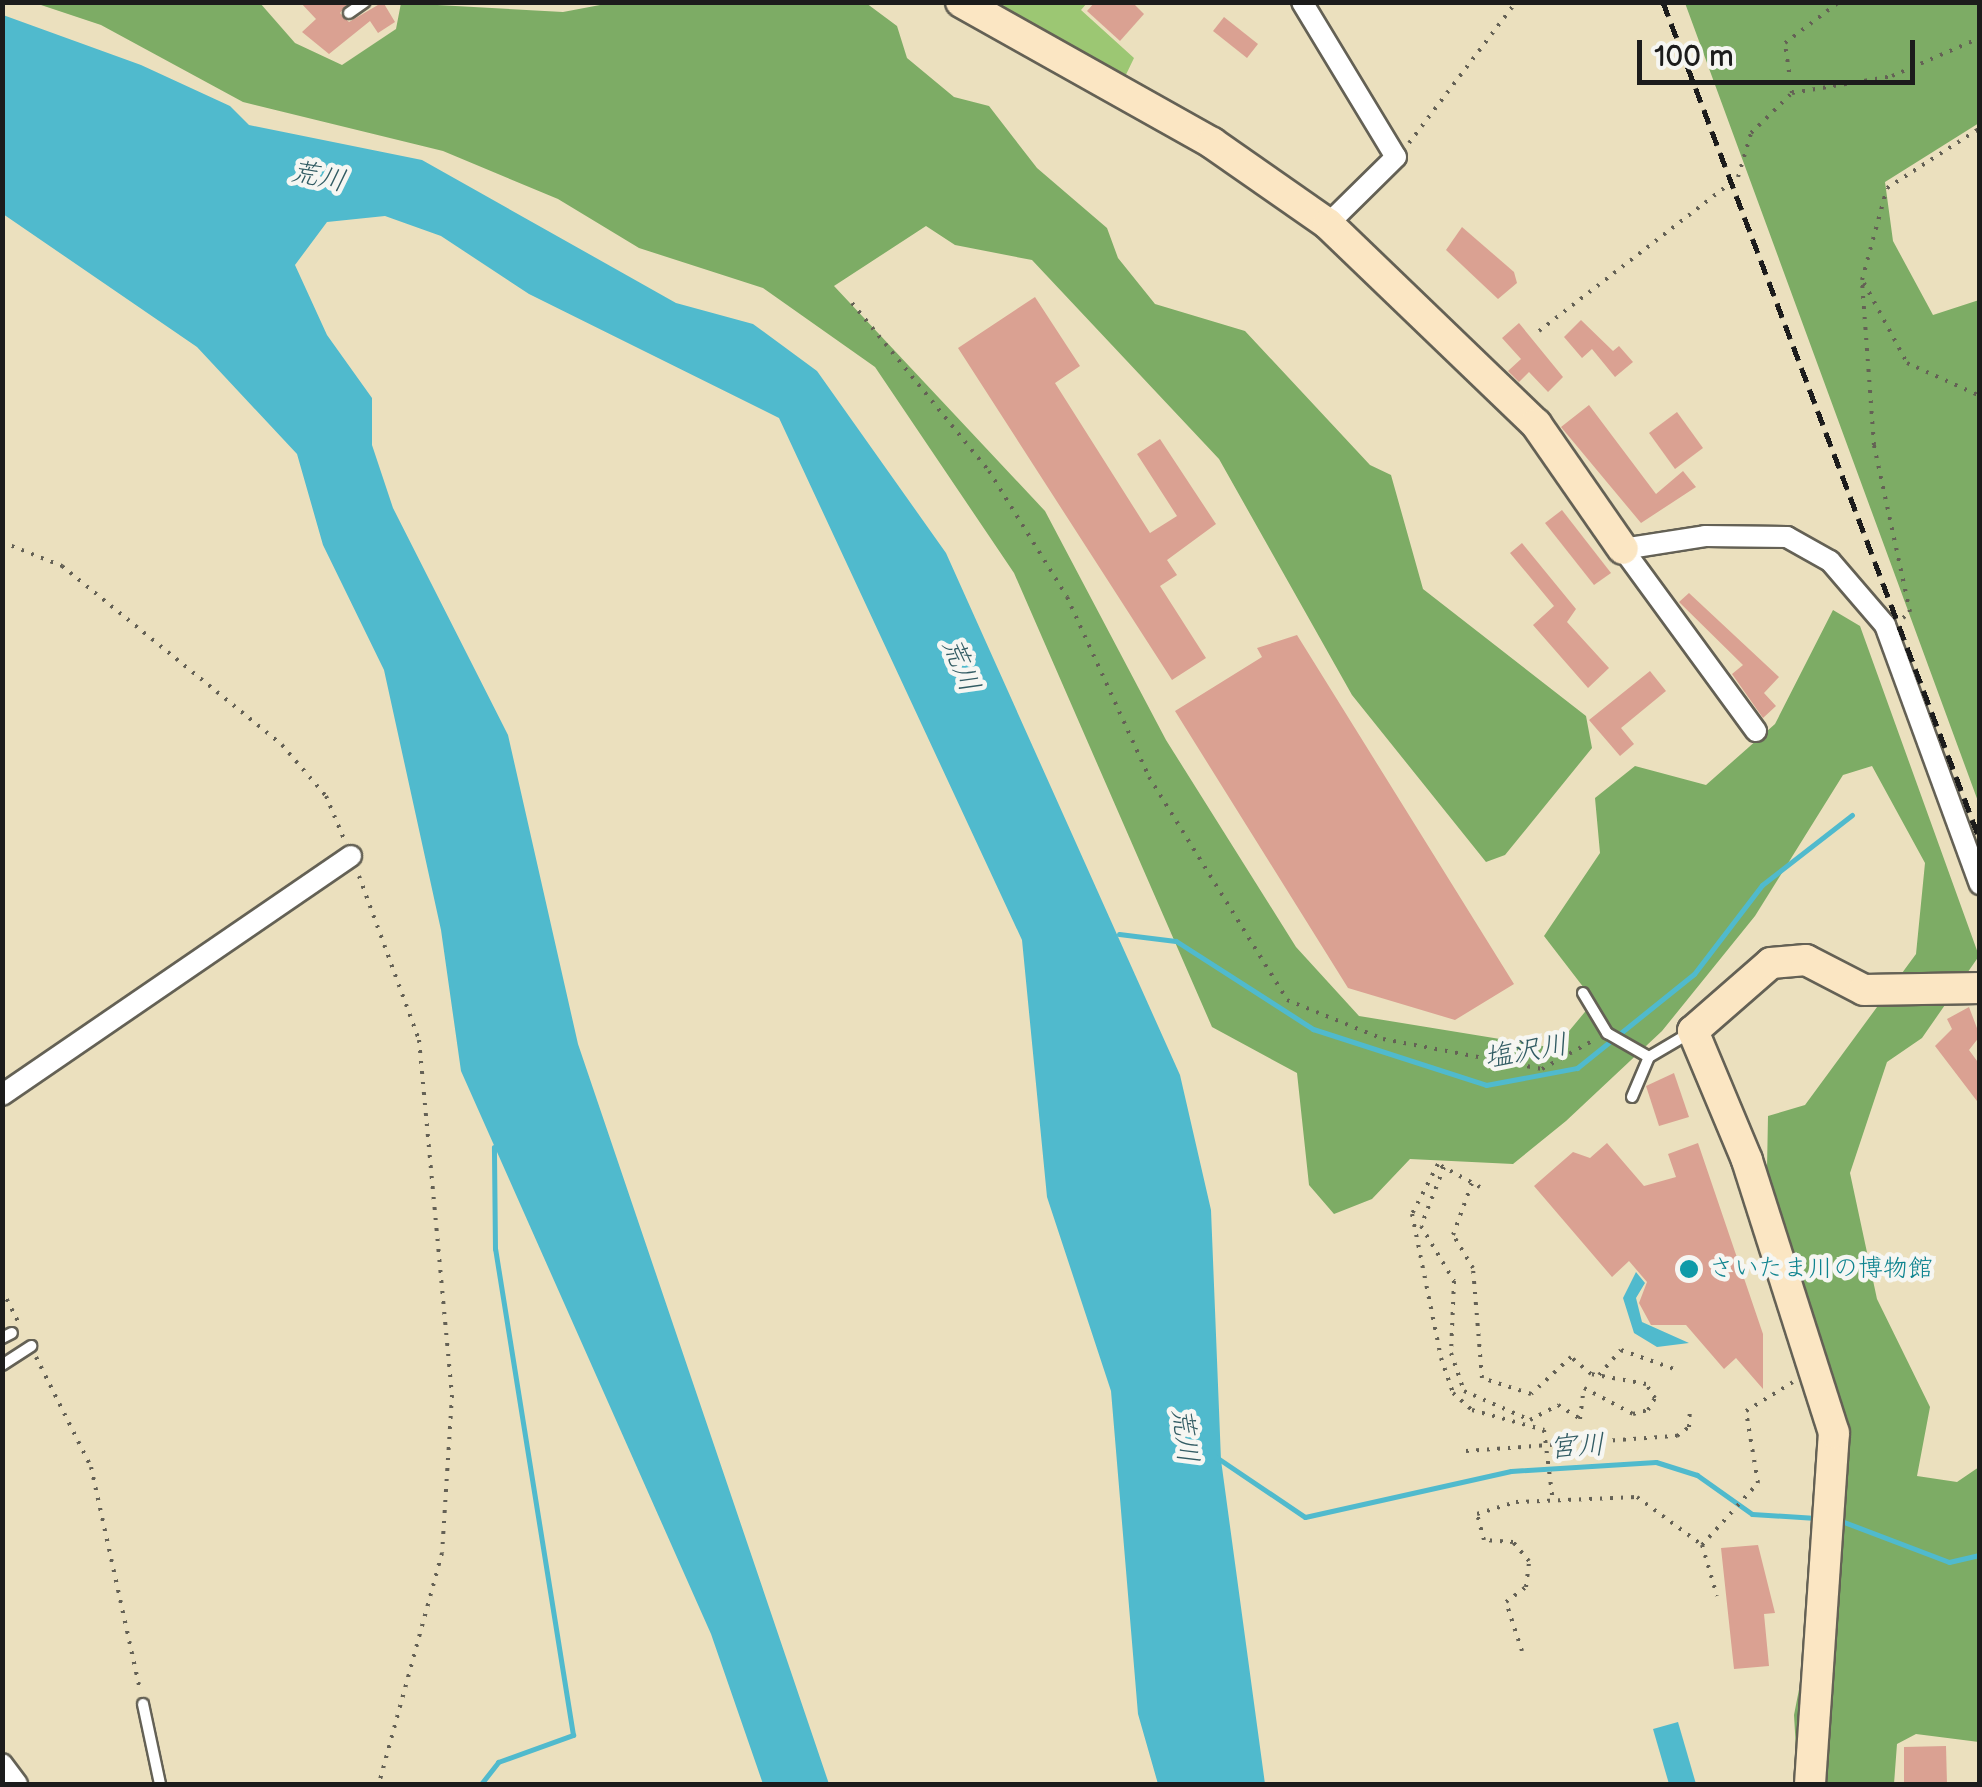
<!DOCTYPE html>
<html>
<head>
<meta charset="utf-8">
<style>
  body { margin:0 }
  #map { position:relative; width:1982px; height:1787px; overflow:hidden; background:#ebe0be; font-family:"Balsamiq Sans","Klee One",sans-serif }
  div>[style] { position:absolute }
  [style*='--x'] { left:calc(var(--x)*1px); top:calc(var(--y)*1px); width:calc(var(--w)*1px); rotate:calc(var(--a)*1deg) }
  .green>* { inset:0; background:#9cc773 }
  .forest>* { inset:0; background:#7dac65 }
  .water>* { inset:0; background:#50bacd }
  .stream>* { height:5px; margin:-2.5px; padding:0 2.5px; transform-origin:2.5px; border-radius:2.5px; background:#50bacd }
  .building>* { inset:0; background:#daa192 }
  .path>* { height:4px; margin-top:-2px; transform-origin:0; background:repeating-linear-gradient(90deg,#646155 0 2.5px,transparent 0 10.5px) }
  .roads { filter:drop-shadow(2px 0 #646155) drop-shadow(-2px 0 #646155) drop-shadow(0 2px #646155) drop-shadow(0 -2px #646155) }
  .lane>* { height:10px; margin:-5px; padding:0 5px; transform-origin:5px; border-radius:5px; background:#fff }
  .street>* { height:20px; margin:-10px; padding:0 10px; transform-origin:10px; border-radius:10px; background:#fff }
  .secondary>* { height:30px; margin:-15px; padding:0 15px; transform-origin:15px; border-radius:15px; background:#fbe6c3 }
  .rail>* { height:5px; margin-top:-2.5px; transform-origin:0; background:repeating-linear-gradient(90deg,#1c1c1c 0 15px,transparent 0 23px) }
  .dots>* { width:28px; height:28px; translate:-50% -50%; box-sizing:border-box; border:5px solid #f6f6f2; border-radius:50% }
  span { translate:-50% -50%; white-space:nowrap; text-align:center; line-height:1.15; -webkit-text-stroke:9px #f6f6f2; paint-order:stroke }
  .culture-label { font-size:25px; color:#0d838f }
  .left { translate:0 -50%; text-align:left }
  .water-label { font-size:28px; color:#315b63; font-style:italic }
  .frame { position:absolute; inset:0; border:5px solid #1c1c1c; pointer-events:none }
  .scale { position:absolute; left:1637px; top:40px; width:278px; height:45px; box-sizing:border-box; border:5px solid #1c1c1c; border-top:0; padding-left:12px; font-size:30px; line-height:35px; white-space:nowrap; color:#1c1c1c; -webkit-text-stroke:8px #f6f6f2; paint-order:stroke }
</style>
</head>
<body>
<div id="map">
  <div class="green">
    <div style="clip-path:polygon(979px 3px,1087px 3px,1081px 10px,1134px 58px,1121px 85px)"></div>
  </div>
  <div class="forest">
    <div style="clip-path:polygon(616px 2px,866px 3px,897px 26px,907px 58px,954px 97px,989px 106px,1037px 168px,1107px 228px,1118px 258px,1155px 304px,1245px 331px,1370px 465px,1391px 475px,1423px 589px,1586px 716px,1592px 748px,1505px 855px,1486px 862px,1352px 695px,1219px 459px,1032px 260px,955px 245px,926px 226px,834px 286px,1045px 511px,1166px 740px,1296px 947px,1359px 1016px,1555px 1048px,1594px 1001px,1544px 936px,1600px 853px,1595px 798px,1635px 766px,1706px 785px,1775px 724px,1833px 610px,1860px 626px,1979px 956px,1922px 1038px,1887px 1062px,1850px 1173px,1877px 1299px,1930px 1407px,1917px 1476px,1957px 1482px,1979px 1467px,1979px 1742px,1916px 1734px,1897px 1744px,1894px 1784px,1798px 1784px,1794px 1715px,1844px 1459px,1767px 1169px,1768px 1116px,1805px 1105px,1916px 954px,1925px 863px,1872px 766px,1843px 775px,1755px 916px,1662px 1031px,1566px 1121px,1513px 1164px,1410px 1159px,1372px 1199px,1334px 1214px,1309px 1185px,1297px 1073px,1212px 1027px,1014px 573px,875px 367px,763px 288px,639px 248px,558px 199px,443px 151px,243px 102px,101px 25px,35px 3px,260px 3px,295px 43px,342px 65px,396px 29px,401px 3px,563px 12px)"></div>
    <div style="clip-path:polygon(1685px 3px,1979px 3px,1979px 123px,1885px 182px,1893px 241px,1933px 315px,1979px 300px,1979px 804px)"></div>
  </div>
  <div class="water">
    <div style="clip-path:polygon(3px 15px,141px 65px,230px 106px,249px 125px,422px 160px,676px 303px,753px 324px,817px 371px,946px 553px,1180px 1075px,1211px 1210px,1221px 1460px,1265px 1784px,1158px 1784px,1138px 1714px,1111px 1391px,1047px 1197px,1022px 940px,779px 418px,529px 294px,441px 236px,385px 216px,327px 222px,295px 265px,327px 335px,372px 398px,372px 445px,393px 508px,508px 735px,578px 1044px,829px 1784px,763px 1784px,711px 1634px,461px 1071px,441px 930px,384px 670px,323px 545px,297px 454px,197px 347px,3px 214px)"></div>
    <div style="clip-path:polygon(1636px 1272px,1645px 1283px,1636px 1298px,1642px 1322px,1689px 1343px,1657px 1347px,1634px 1333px,1623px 1298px)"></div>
    <div style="clip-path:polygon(1678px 1722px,1696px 1784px,1669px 1784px,1653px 1729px)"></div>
  </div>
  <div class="stream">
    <div style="--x:1119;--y:934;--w:57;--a:7"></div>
    <div style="--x:1176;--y:941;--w:163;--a:32.7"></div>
    <div style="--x:1313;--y:1029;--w:182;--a:17.9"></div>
    <div style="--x:1486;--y:1085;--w:93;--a:-10.6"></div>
    <div style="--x:1577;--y:1068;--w:150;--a:-38.8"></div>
    <div style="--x:1694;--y:974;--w:112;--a:-52.6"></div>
    <div style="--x:1762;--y:885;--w:114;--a:-37.9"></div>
    <div style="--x:1216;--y:1457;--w:107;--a:34"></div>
    <div style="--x:1305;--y:1517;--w:211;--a:-12.6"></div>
    <div style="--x:1511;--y:1471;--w:145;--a:-3.6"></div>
    <div style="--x:1656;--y:1462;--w:43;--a:17.6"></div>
    <div style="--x:1697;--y:1475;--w:67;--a:35.3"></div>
    <div style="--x:1752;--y:1514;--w:64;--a:3.6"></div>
    <div style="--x:1836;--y:1519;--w:121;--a:20.8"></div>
    <div style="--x:1949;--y:1562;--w:32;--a:-13"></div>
    <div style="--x:481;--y:1784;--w:28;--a:-52"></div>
    <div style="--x:498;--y:1762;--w:80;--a:-19.8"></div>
    <div style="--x:573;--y:1735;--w:492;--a:-99.1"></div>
    <div style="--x:495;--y:1249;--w:102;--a:-90.6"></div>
  </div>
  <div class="building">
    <div style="clip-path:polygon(300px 2px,349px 2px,340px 13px,349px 22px,383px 2px,395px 22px,378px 33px,370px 21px,329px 54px,302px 32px,316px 19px)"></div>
    <div style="clip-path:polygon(1095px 2px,1132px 2px,1144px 14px,1120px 41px,1087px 11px)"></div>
    <div style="clip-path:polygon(1224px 17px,1258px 44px,1247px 58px,1213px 31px)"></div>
    <div style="clip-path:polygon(1462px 227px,1514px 272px,1517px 283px,1498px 299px,1446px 250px)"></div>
    <div style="clip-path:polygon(1035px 297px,1080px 366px,1055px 383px,1150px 533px,1177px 516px,1137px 454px,1160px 439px,1216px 524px,1167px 560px,1177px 575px,1160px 586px,1206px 658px,1172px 680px,958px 348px)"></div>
    <div style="clip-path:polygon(1581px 320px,1613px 351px,1619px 346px,1633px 362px,1615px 377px,1592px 349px,1582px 358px,1564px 337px)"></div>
    <div style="clip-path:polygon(1519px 323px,1563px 377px,1548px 392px,1529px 372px,1519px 382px,1508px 371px,1521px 359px,1502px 338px)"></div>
    <div style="clip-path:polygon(1589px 405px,1656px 494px,1683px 471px,1696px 487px,1641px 523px,1561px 427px)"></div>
    <div style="clip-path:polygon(1677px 412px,1703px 448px,1675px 469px,1649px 433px)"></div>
    <div style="clip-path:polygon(1562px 510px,1611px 573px,1594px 585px,1545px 523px)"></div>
    <div style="clip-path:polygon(1522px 543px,1576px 609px,1567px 622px,1609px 668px,1588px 688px,1533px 625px,1554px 606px,1510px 553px)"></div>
    <div style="clip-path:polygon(1689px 593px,1779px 677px,1764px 693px,1776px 706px,1763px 718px,1732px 674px,1743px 665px,1679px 602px)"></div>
    <div style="clip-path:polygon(1297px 635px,1514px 984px,1455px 1020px,1348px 988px,1175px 711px,1262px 657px,1257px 648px)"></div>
    <div style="clip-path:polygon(1650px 671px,1666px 691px,1621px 728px,1634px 744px,1620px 756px,1589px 720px)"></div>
    <div style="clip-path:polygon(1969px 1007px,1980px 1036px,1969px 1050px,1980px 1065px,1980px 1105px,1935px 1046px,1952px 1029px,1947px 1019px)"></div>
    <div style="clip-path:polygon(1674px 1073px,1689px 1117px,1659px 1126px,1646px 1086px)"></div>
    <div style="clip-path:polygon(1607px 1143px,1644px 1186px,1676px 1177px,1668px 1154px,1698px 1143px,1763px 1334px,1763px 1389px,1736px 1358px,1724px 1369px,1686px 1325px,1651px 1325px,1639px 1303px,1647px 1282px,1629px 1261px,1612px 1277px,1534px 1186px,1573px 1152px,1590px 1158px)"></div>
    <div style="clip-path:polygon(1758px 1545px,1775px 1613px,1764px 1614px,1769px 1666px,1734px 1669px,1721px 1548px)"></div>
    <div style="clip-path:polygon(1946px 1746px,1947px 1784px,1904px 1784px,1904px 1747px)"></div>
  </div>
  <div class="path">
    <div style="--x:1792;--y:93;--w:50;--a:-98"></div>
    <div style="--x:1785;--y:43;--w:68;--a:-37.2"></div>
    <div style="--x:1409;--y:143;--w:177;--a:-52.8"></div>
    <div style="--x:1864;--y:283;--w:91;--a:61.7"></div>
    <div style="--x:1907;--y:363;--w:80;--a:24.3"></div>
    <div style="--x:852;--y:303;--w:217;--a:50.8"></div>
    <div style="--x:989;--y:471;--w:148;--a:58.2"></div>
    <div style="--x:1067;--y:597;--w:198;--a:65.5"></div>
    <div style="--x:1149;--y:777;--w:262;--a:58.2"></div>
    <div style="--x:1287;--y:1000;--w:104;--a:22.1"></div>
    <div style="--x:1383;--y:1039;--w:162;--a:10.7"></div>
    <div style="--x:1542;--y:1069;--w:60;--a:-29.1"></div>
    <div style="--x:1539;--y:331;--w:252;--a:-37.7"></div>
    <div style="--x:1738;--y:177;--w:46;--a:-73.5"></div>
    <div style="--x:1751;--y:133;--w:57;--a:-44.3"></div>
    <div style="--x:1792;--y:93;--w:101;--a:-9.6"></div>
    <div style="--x:1892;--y:76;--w:96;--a:-23.4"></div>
    <div style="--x:2;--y:542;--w:65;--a:21.8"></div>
    <div style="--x:62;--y:566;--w:284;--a:39.1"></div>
    <div style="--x:282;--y:745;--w:67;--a:49.2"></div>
    <div style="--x:326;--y:796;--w:47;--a:67.3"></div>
    <div style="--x:1903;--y:618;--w:9;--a:-41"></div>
    <div style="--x:1910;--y:612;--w:171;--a:-102.2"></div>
    <div style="--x:1874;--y:445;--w:165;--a:-94.2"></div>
    <div style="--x:1862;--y:280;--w:95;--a:-74.8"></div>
    <div style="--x:1887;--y:188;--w:111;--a:-32.8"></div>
    <div style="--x:359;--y:876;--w:175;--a:69.9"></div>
    <div style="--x:419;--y:1040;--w:357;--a:84.7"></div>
    <div style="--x:452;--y:1395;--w:158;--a:93.6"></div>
    <div style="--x:442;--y:1553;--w:239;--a:105.3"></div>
    <div style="--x:1444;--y:1167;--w:63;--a:111.3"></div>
    <div style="--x:1421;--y:1226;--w:64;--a:59"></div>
    <div style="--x:1454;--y:1281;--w:72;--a:92.4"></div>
    <div style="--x:1451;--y:1353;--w:40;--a:71.1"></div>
    <div style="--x:1464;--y:1391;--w:72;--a:23.7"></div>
    <div style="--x:1530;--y:1420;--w:32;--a:-28"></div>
    <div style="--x:1558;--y:1405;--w:26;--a:32"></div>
    <div style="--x:1580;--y:1419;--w:31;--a:-83"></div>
    <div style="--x:1584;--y:1388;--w:55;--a:28"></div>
    <div style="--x:1633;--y:1414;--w:16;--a:-15"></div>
    <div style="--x:1648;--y:1410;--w:14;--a:-60"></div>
    <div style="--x:1655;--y:1398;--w:17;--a:-123"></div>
    <div style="--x:1646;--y:1384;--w:56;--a:-169.7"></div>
    <div style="--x:1591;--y:1374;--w:26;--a:-140"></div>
    <div style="--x:1571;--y:1357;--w:54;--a:137.2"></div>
    <div style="--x:1531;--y:1394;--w:52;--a:-161.9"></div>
    <div style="--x:1482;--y:1378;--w:110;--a:-94.7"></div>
    <div style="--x:1473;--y:1268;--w:39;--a:-121"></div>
    <div style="--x:1453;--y:1235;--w:55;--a:-69.9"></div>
    <div style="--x:1480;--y:1187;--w:48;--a:-151.3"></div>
    <div style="--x:1438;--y:1164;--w:56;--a:117.5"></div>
    <div style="--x:1412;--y:1214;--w:147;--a:78.6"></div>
    <div style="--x:1441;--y:1358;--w:37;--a:71"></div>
    <div style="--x:1453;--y:1393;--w:25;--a:42"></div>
    <div style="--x:1472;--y:1410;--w:75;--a:15.5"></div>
    <div style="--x:1544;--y:1430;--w:73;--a:82.9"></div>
    <div style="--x:2;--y:1290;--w:36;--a:63"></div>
    <div style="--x:36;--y:1357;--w:123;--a:63.4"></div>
    <div style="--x:91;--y:1467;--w:227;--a:77.6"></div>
    <div style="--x:1599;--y:1375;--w:33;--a:-49"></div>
    <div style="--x:1621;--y:1350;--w:56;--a:19.7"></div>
    <div style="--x:1466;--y:1451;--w:212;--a:-4.1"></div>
    <div style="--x:1677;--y:1436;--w:15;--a:-37"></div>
    <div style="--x:1689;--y:1427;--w:18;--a:-87"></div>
    <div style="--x:1702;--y:1545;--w:53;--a:73.6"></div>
    <div style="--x:1522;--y:1651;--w:52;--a:-108.1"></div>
    <div style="--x:1506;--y:1602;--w:25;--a:-37"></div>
    <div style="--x:1526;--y:1587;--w:26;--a:-83"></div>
    <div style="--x:1529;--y:1561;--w:25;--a:-130"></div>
    <div style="--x:1513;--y:1542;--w:29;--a:-176"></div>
    <div style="--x:1484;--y:1540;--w:27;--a:-105"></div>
    <div style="--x:1477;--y:1514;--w:41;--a:-17.1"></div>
    <div style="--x:1516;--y:1502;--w:121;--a:-2.4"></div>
    <div style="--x:1637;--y:1497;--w:81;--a:36.4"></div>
    <div style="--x:1702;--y:1545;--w:84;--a:-47.9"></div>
    <div style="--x:1758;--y:1483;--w:73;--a:-99.5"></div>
    <div style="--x:1746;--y:1411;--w:55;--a:-31.7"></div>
  </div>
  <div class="roads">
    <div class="lane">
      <div style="--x:349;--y:13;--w:19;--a:-35"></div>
      <div style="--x:1583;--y:993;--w:47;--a:59"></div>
      <div style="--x:1607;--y:1033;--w:48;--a:29.7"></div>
      <div style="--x:1632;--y:1097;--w:43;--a:-67"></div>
      <div style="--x:1649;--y:1057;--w:45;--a:-30.5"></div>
      <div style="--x:2;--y:1338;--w:11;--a:-27"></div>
      <div style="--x:2;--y:1365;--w:35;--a:-33"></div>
      <div style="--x:143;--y:1704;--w:82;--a:78"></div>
    </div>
    <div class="street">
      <div style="--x:1302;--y:2;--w:181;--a:58.8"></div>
      <div style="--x:1396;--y:157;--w:95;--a:135.4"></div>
      <div style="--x:1756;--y:731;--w:225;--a:-126.2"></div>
      <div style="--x:1623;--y:549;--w:83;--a:-9"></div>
      <div style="--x:1705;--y:536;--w:82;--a:0.7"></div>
      <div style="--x:1787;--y:537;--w:49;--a:29.2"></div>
      <div style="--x:1830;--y:561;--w:84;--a:49.3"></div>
      <div style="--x:1885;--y:625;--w:276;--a:69.9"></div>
      <div style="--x:2;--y:1095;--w:423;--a:-34.4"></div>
      <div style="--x:2;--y:1764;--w:25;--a:53"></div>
    </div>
    <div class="secondary">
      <div style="--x:961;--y:2;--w:288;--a:29.3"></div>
      <div style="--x:1212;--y:143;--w:141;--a:34.9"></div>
      <div style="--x:1328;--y:224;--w:289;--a:43.9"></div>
      <div style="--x:1536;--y:424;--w:152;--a:55.2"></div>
      <div style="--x:1810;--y:1784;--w:352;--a:-86.1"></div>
      <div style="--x:1834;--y:1433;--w:287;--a:-107.7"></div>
      <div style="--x:1747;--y:1160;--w:140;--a:-112.7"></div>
      <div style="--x:1693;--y:1031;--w:103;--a:-41.1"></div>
      <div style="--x:1771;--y:963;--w:35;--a:-5"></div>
      <div style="--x:1806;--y:960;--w:65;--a:27.3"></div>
      <div style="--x:1864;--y:990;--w:116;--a:-1"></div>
    </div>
  </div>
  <div class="rail">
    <div style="--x:1663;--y:2;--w:896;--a:69.28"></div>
  </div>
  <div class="dots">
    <div style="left:1689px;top:1269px;background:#0f9aa8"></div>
  </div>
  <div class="culture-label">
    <span class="left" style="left:1709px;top:1269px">さいたま川の博物館</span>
  </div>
  <div class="water-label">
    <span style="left:318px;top:177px;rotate:12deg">荒川</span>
    <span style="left:960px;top:665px;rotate:68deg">荒川</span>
    <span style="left:1526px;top:1052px;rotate:-10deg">塩沢川</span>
    <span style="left:1184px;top:1435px;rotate:83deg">荒川</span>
    <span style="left:1577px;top:1447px;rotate:-4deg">宮川</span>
  </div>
  <div class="frame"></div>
  <div class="scale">100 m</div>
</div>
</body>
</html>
